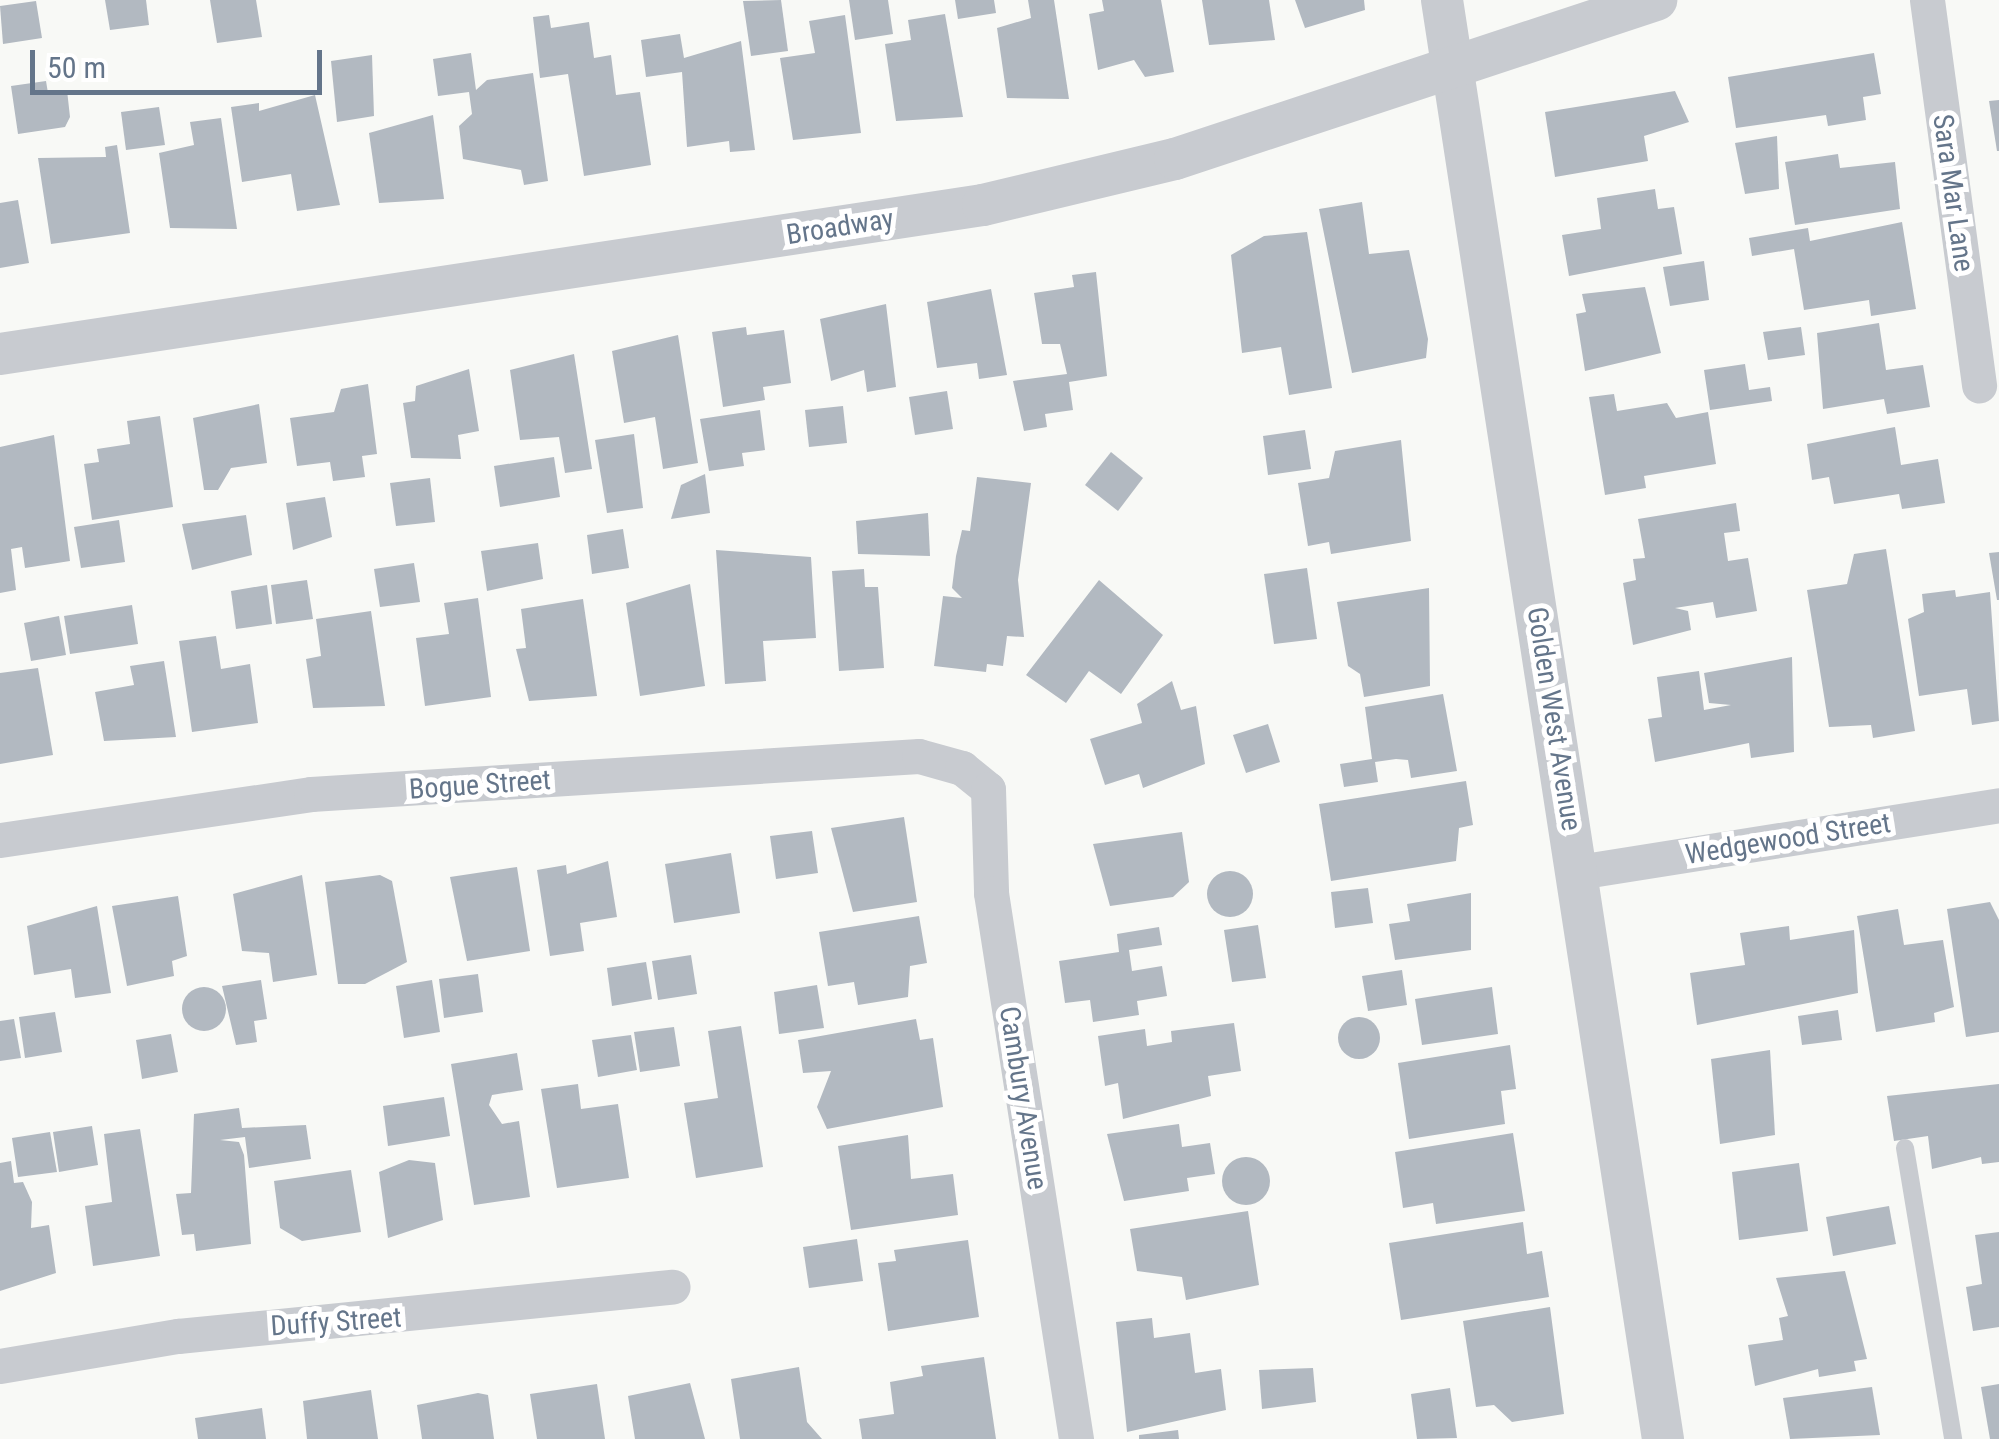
<!DOCTYPE html>
<html>
<head>
<meta charset="utf-8">
<style>
  body { margin:0 }
  #map { position:relative; width:1999px; height:1439px; overflow:hidden; background:#f8f9f6; font-family:"Roboto Condensed",sans-serif }
  div>[style] { position:absolute }
  [style*='--x'] { left:calc(var(--x)*1px); top:calc(var(--y)*1px); width:calc(var(--w)*1px); rotate:calc(var(--a)*1deg) }
  .building>* { inset:0; background:#b2b9c1 }
  .round { border-radius:50% }
  .service>* { height:18px; margin:-9px; padding:0 9px; transform-origin:9px; border-radius:9px; background:#c8cbd0 }
  .minor>* { height:35px; margin:-17.5px; padding:0 17.5px; transform-origin:17.5px; border-radius:17.5px; background:#c8cbd0 }
  .tertiary>* { height:42px; margin:-21px; padding:0 21px; transform-origin:21px; border-radius:21px; background:#c8cbd0 }
  span { translate:-50% -50%; white-space:nowrap; text-align:center; line-height:1.15; -webkit-text-stroke:10px #fff; paint-order:stroke }
  .street-label { font-size:28px; color:#64758a }
  .scale { position:absolute; left:30px; top:50px; width:292px; height:45px; box-sizing:border-box; border:5px solid #64758a; border-top:0; padding-left:12px; font-size:30px; line-height:35px; white-space:nowrap; color:#64758a; -webkit-text-stroke:8px #fff; paint-order:stroke }
</style>
</head>
<body>
<div id="map">
  <div class="building">
    <div style="clip-path:polygon(105px 0,146px 0,149px 25px,110px 30px)"></div>
    <div style="clip-path:polygon(210px 0,256px 0,262px 37px,217px 43px)"></div>
    <div style="clip-path:polygon(781px 0,788px 51px,751px 56px,743px 1px)"></div>
    <div style="clip-path:polygon(849px 0,888px 0,893px 34px,855px 40px)"></div>
    <div style="clip-path:polygon(955px 0,994px 0,996px 13px,958px 19px)"></div>
    <div style="clip-path:polygon(1028px 0,1054px 0,1069px 99px,1007px 98px,997px 28px,1031px 18px)"></div>
    <div style="clip-path:polygon(1102px 0,1161px 0,1174px 72px,1145px 77px,1134px 60px,1098px 70px,1089px 14px,1104px 11px)"></div>
    <div style="clip-path:polygon(1202px 0,1269px 0,1275px 40px,1209px 45px)"></div>
    <div style="clip-path:polygon(1295px 0,1364px 0,1365px 10px,1305px 28px)"></div>
    <div style="clip-path:polygon(36px 1px,42px 38px,3px 44px,0 6px)"></div>
    <div style="clip-path:polygon(945px 14px,963px 117px,896px 121px,885px 44px,911px 40px,908px 20px)"></div>
    <div style="clip-path:polygon(549px 15px,551px 28px,589px 22px,594px 58px,611px 55px,616px 95px,640px 92px,651px 165px,584px 176px,568px 74px,540px 78px,533px 17px)"></div>
    <div style="clip-path:polygon(845px 15px,861px 133px,793px 140px,780px 58px,815px 53px,809px 21px)"></div>
    <div style="clip-path:polygon(680px 34px,684px 58px,741px 41px,755px 150px,730px 152px,729px 141px,687px 147px,682px 72px,646px 77px,641px 40px)"></div>
    <div style="clip-path:polygon(471px 53px,476px 90px,487px 80px,533px 73px,548px 181px,524px 185px,521px 170px,463px 159px,459px 126px,472px 114px,469px 92px,438px 96px,433px 59px)"></div>
    <div style="clip-path:polygon(1874px 53px,1881px 94px,1863px 97px,1866px 120px,1828px 126px,1826px 115px,1736px 128px,1728px 77px)"></div>
    <div style="clip-path:polygon(372px 55px,374px 116px,337px 122px,331px 61px)"></div>
    <div style="clip-path:polygon(46px 81px,48px 93px,67px 90px,70px 117px,65px 127px,18px 134px,11px 86px)"></div>
    <div style="clip-path:polygon(1675px 91px,1689px 122px,1644px 136px,1648px 161px,1555px 177px,1545px 112px)"></div>
    <div style="clip-path:polygon(315px 95px,340px 205px,297px 211px,291px 174px,242px 182px,231px 107px,259px 103px,259px 111px)"></div>
    <div style="clip-path:polygon(1999px 100px,1999px 151px,1997px 151px,1989px 101px)"></div>
    <div style="clip-path:polygon(159px 107px,165px 145px,126px 150px,121px 112px)"></div>
    <div style="clip-path:polygon(433px 115px,444px 199px,379px 203px,369px 133px)"></div>
    <div style="clip-path:polygon(221px 118px,237px 229px,170px 228px,159px 153px,194px 145px,190px 122px)"></div>
    <div style="clip-path:polygon(1777px 136px,1779px 189px,1745px 194px,1735px 143px)"></div>
    <div style="clip-path:polygon(117px 145px,130px 233px,51px 244px,38px 158px,106px 157px,105px 147px)"></div>
    <div style="clip-path:polygon(1838px 154px,1840px 168px,1895px 162px,1900px 209px,1795px 225px,1785px 162px)"></div>
    <div style="clip-path:polygon(1655px 189px,1658px 209px,1674px 207px,1682px 254px,1569px 276px,1562px 235px,1601px 229px,1597px 198px)"></div>
    <div style="clip-path:polygon(18px 200px,29px 263px,0 268px,0 203px)"></div>
    <div style="clip-path:polygon(1362px 202px,1369px 254px,1409px 250px,1428px 339px,1426px 358px,1352px 373px,1319px 209px)"></div>
    <div style="clip-path:polygon(1902px 222px,1916px 309px,1871px 316px,1869px 300px,1804px 310px,1794px 249px,1752px 256px,1749px 238px,1808px 228px,1810px 241px)"></div>
    <div style="clip-path:polygon(1307px 232px,1332px 388px,1289px 395px,1281px 347px,1242px 353px,1231px 255px,1264px 236px)"></div>
    <div style="clip-path:polygon(1704px 261px,1709px 300px,1670px 306px,1663px 267px)"></div>
    <div style="clip-path:polygon(1096px 272px,1107px 376px,1069px 382px,1073px 410px,1045px 414px,1047px 427px,1024px 431px,1013px 381px,1067px 374px,1060px 344px,1042px 344px,1034px 293px,1074px 287px,1072px 275px)"></div>
    <div style="clip-path:polygon(1645px 287px,1661px 353px,1585px 371px,1576px 314px,1586px 312px,1582px 294px)"></div>
    <div style="clip-path:polygon(991px 289px,1007px 375px,979px 379px,977px 363px,937px 368px,927px 302px)"></div>
    <div style="clip-path:polygon(886px 304px,896px 387px,867px 392px,864px 370px,831px 381px,820px 319px)"></div>
    <div style="clip-path:polygon(1879px 323px,1886px 370px,1923px 365px,1930px 407px,1887px 414px,1884px 399px,1823px 409px,1817px 333px)"></div>
    <div style="clip-path:polygon(746px 327px,747px 335px,784px 330px,791px 383px,763px 387px,765px 400px,723px 407px,712px 332px)"></div>
    <div style="clip-path:polygon(1801px 327px,1805px 355px,1768px 360px,1763px 332px)"></div>
    <div style="clip-path:polygon(678px 335px,698px 463px,663px 469px,655px 417px,624px 423px,612px 351px)"></div>
    <div style="clip-path:polygon(574px 354px,592px 469px,565px 473px,559px 437px,520px 440px,510px 370px)"></div>
    <div style="clip-path:polygon(1745px 364px,1749px 390px,1770px 387px,1772px 401px,1710px 410px,1704px 370px)"></div>
    <div style="clip-path:polygon(469px 369px,479px 431px,458px 435px,461px 459px,411px 458px,403px 403px,415px 401px,416px 386px)"></div>
    <div style="clip-path:polygon(368px 384px,377px 454px,362px 456px,365px 477px,333px 481px,330px 462px,297px 466px,290px 418px,334px 412px,341px 389px)"></div>
    <div style="clip-path:polygon(947px 391px,953px 429px,915px 435px,909px 397px)"></div>
    <div style="clip-path:polygon(1614px 394px,1617px 411px,1667px 403px,1676px 418px,1708px 412px,1716px 464px,1644px 476px,1646px 488px,1605px 495px,1589px 397px)"></div>
    <div style="clip-path:polygon(259px 404px,267px 463px,231px 468px,218px 490px,204px 490px,193px 418px)"></div>
    <div style="clip-path:polygon(843px 406px,847px 443px,809px 447px,805px 410px)"></div>
    <div style="clip-path:polygon(760px 410px,765px 450px,742px 453px,744px 466px,709px 471px,700px 419px)"></div>
    <div style="clip-path:polygon(160px 416px,173px 507px,92px 520px,84px 464px,99px 462px,97px 449px,130px 444px,127px 421px)"></div>
    <div style="clip-path:polygon(1895px 427px,1901px 465px,1938px 459px,1945px 503px,1902px 509px,1899px 494px,1834px 504px,1829px 477px,1812px 480px,1807px 444px)"></div>
    <div style="clip-path:polygon(1305px 430px,1311px 469px,1268px 475px,1263px 436px)"></div>
    <div style="clip-path:polygon(634px 434px,643px 508px,607px 513px,595px 440px)"></div>
    <div style="clip-path:polygon(54px 435px,70px 561px,25px 568px,22px 547px,11px 549px,16px 590px,0 593px,0 447px)"></div>
    <div style="clip-path:polygon(1401px 440px,1411px 541px,1331px 554px,1329px 542px,1308px 546px,1298px 483px,1329px 478px,1335px 451px)"></div>
    <div style="clip-path:polygon(1111px 452px,1143px 478px,1118px 511px,1085px 485px)"></div>
    <div style="clip-path:polygon(554px 457px,560px 497px,500px 507px,494px 466px)"></div>
    <div style="clip-path:polygon(705px 474px,710px 513px,671px 519px,681px 485px)"></div>
    <div style="clip-path:polygon(977px 477px,1031px 483px,1018px 580px,1024px 637px,1007px 636px,1003px 666px,987px 664px,986px 672px,934px 666px,943px 596px,962px 598px,952px 588px,956px 556px,962px 530px,970px 531px)"></div>
    <div style="clip-path:polygon(430px 478px,435px 522px,396px 526px,390px 483px)"></div>
    <div style="clip-path:polygon(325px 497px,332px 537px,293px 550px,286px 503px)"></div>
    <div style="clip-path:polygon(1736px 503px,1740px 531px,1724px 533px,1728px 561px,1748px 558px,1757px 611px,1716px 618px,1713px 602px,1675px 608px,1688px 611px,1691px 630px,1633px 645px,1623px 583px,1636px 580px,1633px 559px,1645px 558px,1638px 519px)"></div>
    <div style="clip-path:polygon(928px 513px,930px 556px,858px 554px,856px 521px)"></div>
    <div style="clip-path:polygon(246px 515px,252px 555px,192px 570px,182px 524px)"></div>
    <div style="clip-path:polygon(119px 520px,125px 562px,81px 568px,74px 527px)"></div>
    <div style="clip-path:polygon(623px 529px,629px 568px,592px 574px,587px 535px)"></div>
    <div style="clip-path:polygon(538px 543px,543px 579px,487px 591px,481px 551px)"></div>
    <div style="clip-path:polygon(1886px 549px,1915px 731px,1873px 738px,1871px 725px,1829px 727px,1807px 590px,1847px 584px,1854px 554px)"></div>
    <div style="clip-path:polygon(716px 550px,811px 557px,816px 638px,763px 641px,766px 681px,725px 684px)"></div>
    <div style="clip-path:polygon(1999px 552px,1999px 600px,1997px 600px,1989px 553px)"></div>
    <div style="clip-path:polygon(414px 563px,420px 602px,380px 607px,374px 569px)"></div>
    <div style="clip-path:polygon(1307px 568px,1317px 639px,1274px 644px,1264px 574px)"></div>
    <div style="clip-path:polygon(864px 569px,865px 587px,878px 587px,884px 668px,839px 671px,832px 571px)"></div>
    <div style="clip-path:polygon(307px 580px,313px 619px,276px 624px,271px 585px)"></div>
    <div style="clip-path:polygon(1099px 580px,1163px 635px,1121px 694px,1089px 671px,1066px 703px,1026px 675px)"></div>
    <div style="clip-path:polygon(690px 584px,705px 686px,640px 696px,626px 603px)"></div>
    <div style="clip-path:polygon(267px 585px,272px 624px,236px 629px,231px 591px)"></div>
    <div style="clip-path:polygon(1429px 588px,1430px 686px,1364px 697px,1360px 674px,1348px 666px,1337px 602px)"></div>
    <div style="clip-path:polygon(1955px 590px,1956px 597px,1990px 592px,1999px 721px,1972px 725px,1967px 689px,1919px 696px,1908px 619px,1924px 612px,1922px 594px)"></div>
    <div style="clip-path:polygon(478px 598px,491px 697px,425px 706px,416px 638px,449px 634px,444px 603px)"></div>
    <div style="clip-path:polygon(583px 599px,597px 696px,529px 701px,516px 649px,526px 648px,521px 609px)"></div>
    <div style="clip-path:polygon(132px 605px,138px 644px,70px 654px,64px 616px)"></div>
    <div style="clip-path:polygon(371px 611px,385px 706px,313px 708px,306px 659px,321px 656px,316px 619px)"></div>
    <div style="clip-path:polygon(59px 616px,66px 655px,31px 661px,24px 623px)"></div>
    <div style="clip-path:polygon(216px 636px,221px 669px,250px 664px,258px 723px,192px 732px,179px 641px)"></div>
    <div style="clip-path:polygon(1792px 657px,1794px 752px,1751px 758px,1749px 743px,1655px 762px,1648px 719px,1662px 717px,1657px 677px,1699px 671px,1704px 710px,1731px 705px,1709px 703px,1704px 673px)"></div>
    <div style="clip-path:polygon(164px 661px,176px 737px,104px 741px,95px 692px,134px 685px,130px 666px)"></div>
    <div style="clip-path:polygon(38px 668px,53px 755px,0 764px,0 673px)"></div>
    <div style="clip-path:polygon(1172px 681px,1181px 710px,1196px 706px,1205px 764px,1143px 788px,1139px 774px,1105px 785px,1090px 739px,1142px 723px,1137px 704px)"></div>
    <div style="clip-path:polygon(1443px 694px,1457px 771px,1411px 778px,1408px 760px,1396px 759px,1375px 762px,1378px 782px,1344px 787px,1340px 764px,1372px 759px,1365px 707px)"></div>
    <div style="clip-path:polygon(1268px 724px,1280px 762px,1246px 773px,1233px 735px)"></div>
    <div style="clip-path:polygon(1466px 781px,1473px 825px,1459px 828px,1456px 861px,1331px 881px,1319px 804px)"></div>
    <div style="clip-path:polygon(904px 817px,917px 902px,853px 912px,831px 828px)"></div>
    <div style="clip-path:polygon(812px 831px,818px 873px,776px 879px,770px 836px)"></div>
    <div style="clip-path:polygon(1182px 832px,1189px 882px,1173px 897px,1110px 906px,1093px 844px)"></div>
    <div style="clip-path:polygon(731px 853px,740px 913px,674px 923px,665px 864px)"></div>
    <div style="clip-path:polygon(608px 861px,617px 917px,580px 923px,584px 951px,550px 956px,537px 870px,566px 865px,567px 874px)"></div>
    <div style="clip-path:polygon(517px 867px,530px 951px,467px 961px,450px 877px)"></div>
    <div class="round" style="left:1207px;top:871px;width:46px;height:46px"></div>
    <div style="clip-path:polygon(302px 875px,317px 975px,273px 982px,269px 953px,242px 951px,233px 894px)"></div>
    <div style="clip-path:polygon(380px 875px,392px 881px,407px 962px,365px 984px,338px 984px,325px 882px)"></div>
    <div style="clip-path:polygon(1368px 888px,1373px 923px,1335px 928px,1331px 892px)"></div>
    <div style="clip-path:polygon(1471px 893px,1471px 950px,1395px 960px,1389px 924px,1410px 921px,1407px 904px)"></div>
    <div style="clip-path:polygon(178px 896px,187px 956px,172px 961px,174px 976px,127px 986px,112px 906px)"></div>
    <div style="clip-path:polygon(1990px 902px,1999px 920px,1999px 1032px,1966px 1037px,1947px 909px)"></div>
    <div style="clip-path:polygon(97px 906px,111px 993px,75px 998px,71px 969px,34px 975px,27px 926px)"></div>
    <div style="clip-path:polygon(1898px 909px,1904px 945px,1943px 940px,1954px 1007px,1934px 1013px,1935px 1022px,1876px 1032px,1857px 916px)"></div>
    <div style="clip-path:polygon(919px 916px,927px 963px,910px 966px,908px 997px,858px 1005px,854px 982px,828px 986px,819px 932px)"></div>
    <div style="clip-path:polygon(1258px 925px,1266px 978px,1232px 982px,1224px 930px)"></div>
    <div style="clip-path:polygon(1789px 926px,1790px 940px,1854px 930px,1858px 993px,1697px 1025px,1690px 973px,1745px 965px,1740px 933px)"></div>
    <div style="clip-path:polygon(1159px 927px,1162px 945px,1129px 950px,1132px 971px,1162px 966px,1167px 996px,1137px 1001px,1139px 1015px,1093px 1022px,1090px 1000px,1065px 1003px,1059px 961px,1119px 952px,1117px 934px)"></div>
    <div style="clip-path:polygon(691px 955px,697px 994px,658px 1000px,652px 961px)"></div>
    <div style="clip-path:polygon(646px 962px,652px 999px,612px 1006px,607px 968px)"></div>
    <div style="clip-path:polygon(1402px 970px,1407px 1005px,1368px 1011px,1362px 976px)"></div>
    <div style="clip-path:polygon(478px 974px,483px 1012px,444px 1018px,439px 979px)"></div>
    <div style="clip-path:polygon(261px 980px,267px 1019px,254px 1021px,257px 1042px,236px 1045px,222px 986px)"></div>
    <div style="clip-path:polygon(432px 980px,440px 1032px,404px 1038px,396px 986px)"></div>
    <div style="clip-path:polygon(817px 985px,824px 1028px,779px 1034px,774px 992px)"></div>
    <div class="round" style="left:182px;top:987px;width:44px;height:44px"></div>
    <div style="clip-path:polygon(1492px 987px,1498px 1034px,1422px 1045px,1415px 999px)"></div>
    <div style="clip-path:polygon(1838px 1010px,1842px 1040px,1802px 1045px,1798px 1016px)"></div>
    <div style="clip-path:polygon(55px 1012px,62px 1052px,25px 1058px,19px 1017px)"></div>
    <div class="round" style="left:1338px;top:1017px;width:42px;height:42px"></div>
    <div style="clip-path:polygon(14px 1019px,21px 1058px,0 1061px,0 1021px)"></div>
    <div style="clip-path:polygon(916px 1019px,920px 1040px,933px 1038px,943px 1107px,827px 1129px,817px 1107px,831px 1071px,803px 1073px,798px 1040px)"></div>
    <div style="clip-path:polygon(1234px 1023px,1241px 1071px,1208px 1076px,1211px 1096px,1123px 1119px,1118px 1083px,1105px 1086px,1098px 1036px,1145px 1029px,1147px 1046px,1172px 1042px,1171px 1031px)"></div>
    <div style="clip-path:polygon(741px 1026px,763px 1167px,696px 1178px,684px 1103px,718px 1098px,708px 1031px)"></div>
    <div style="clip-path:polygon(674px 1027px,680px 1066px,640px 1072px,634px 1032px)"></div>
    <div style="clip-path:polygon(171px 1034px,178px 1072px,142px 1079px,136px 1040px)"></div>
    <div style="clip-path:polygon(631px 1035px,637px 1070px,598px 1077px,592px 1040px)"></div>
    <div style="clip-path:polygon(1510px 1045px,1516px 1089px,1501px 1091px,1505px 1124px,1409px 1139px,1398px 1063px)"></div>
    <div style="clip-path:polygon(1770px 1050px,1775px 1135px,1720px 1144px,1711px 1059px)"></div>
    <div style="clip-path:polygon(517px 1053px,523px 1090px,492px 1095px,489px 1105px,502px 1124px,519px 1121px,530px 1197px,474px 1205px,451px 1064px)"></div>
    <div style="clip-path:polygon(578px 1084px,581px 1109px,618px 1104px,629px 1178px,557px 1188px,541px 1089px)"></div>
    <div style="clip-path:polygon(1999px 1084px,1999px 1162px,1982px 1164px,1981px 1157px,1932px 1169px,1928px 1136px,1894px 1141px,1887px 1096px)"></div>
    <div style="clip-path:polygon(444px 1097px,450px 1136px,388px 1146px,383px 1106px)"></div>
    <div style="clip-path:polygon(239px 1108px,242px 1128px,306px 1125px,311px 1159px,249px 1168px,245px 1137px,220px 1140px,239px 1142px,244px 1155px,251px 1244px,196px 1251px,194px 1234px,182px 1235px,176px 1194px,191px 1193px,194px 1114px)"></div>
    <div style="clip-path:polygon(1179px 1124px,1182px 1147px,1210px 1143px,1215px 1174px,1187px 1178px,1189px 1191px,1124px 1201px,1107px 1134px)"></div>
    <div style="clip-path:polygon(92px 1126px,98px 1165px,59px 1172px,53px 1132px)"></div>
    <div style="clip-path:polygon(140px 1129px,160px 1256px,93px 1266px,85px 1206px,112px 1202px,104px 1134px)"></div>
    <div style="clip-path:polygon(50px 1132px,57px 1172px,18px 1177px,12px 1138px)"></div>
    <div style="clip-path:polygon(1513px 1133px,1525px 1211px,1436px 1224px,1433px 1203px,1403px 1208px,1395px 1152px)"></div>
    <div style="clip-path:polygon(908px 1135px,911px 1179px,953px 1174px,958px 1215px,851px 1230px,838px 1146px)"></div>
    <div class="round" style="left:1222px;top:1157px;width:48px;height:48px"></div>
    <div style="clip-path:polygon(409px 1160px,435px 1163px,443px 1220px,388px 1238px,379px 1172px)"></div>
    <div style="clip-path:polygon(11px 1161px,14px 1183px,23px 1182px,32px 1202px,31px 1228px,49px 1225px,56px 1273px,0 1291px,0 1163px)"></div>
    <div style="clip-path:polygon(1799px 1163px,1808px 1231px,1739px 1240px,1732px 1172px)"></div>
    <div style="clip-path:polygon(351px 1170px,361px 1232px,302px 1241px,280px 1228px,274px 1181px)"></div>
    <div style="clip-path:polygon(1889px 1206px,1896px 1244px,1833px 1256px,1826px 1217px)"></div>
    <div style="clip-path:polygon(1248px 1211px,1259px 1285px,1186px 1300px,1182px 1277px,1137px 1271px,1130px 1229px)"></div>
    <div style="clip-path:polygon(1523px 1222px,1527px 1254px,1542px 1251px,1549px 1297px,1401px 1320px,1389px 1243px)"></div>
    <div style="clip-path:polygon(1999px 1232px,1999px 1327px,1973px 1331px,1966px 1287px,1982px 1284px,1975px 1235px)"></div>
    <div style="clip-path:polygon(857px 1239px,863px 1281px,809px 1288px,803px 1247px)"></div>
    <div style="clip-path:polygon(968px 1240px,979px 1317px,888px 1331px,878px 1263px,896px 1261px,894px 1250px)"></div>
    <div style="clip-path:polygon(1845px 1271px,1867px 1359px,1854px 1361px,1856px 1371px,1819px 1377px,1818px 1369px,1755px 1386px,1748px 1345px,1783px 1340px,1779px 1318px,1788px 1316px,1776px 1278px)"></div>
    <div style="clip-path:polygon(1550px 1307px,1564px 1414px,1512px 1422px,1494px 1405px,1476px 1407px,1463px 1321px)"></div>
    <div style="clip-path:polygon(1152px 1318px,1154px 1338px,1190px 1333px,1195px 1373px,1221px 1369px,1226px 1410px,1127px 1432px,1116px 1322px)"></div>
    <div style="clip-path:polygon(984px 1357px,996px 1439px,862px 1439px,859px 1419px,894px 1414px,890px 1382px,923px 1376px,921px 1366px)"></div>
    <div style="clip-path:polygon(799px 1367px,807px 1422px,822px 1439px,740px 1439px,731px 1379px)"></div>
    <div style="clip-path:polygon(1313px 1368px,1316px 1402px,1262px 1409px,1259px 1370px)"></div>
    <div style="clip-path:polygon(690px 1383px,705px 1439px,635px 1439px,628px 1396px)"></div>
    <div style="clip-path:polygon(597px 1384px,605px 1439px,537px 1439px,530px 1394px)"></div>
    <div style="clip-path:polygon(1999px 1384px,1999px 1439px,1990px 1439px,1981px 1387px)"></div>
    <div style="clip-path:polygon(1872px 1387px,1880px 1435px,1790px 1439px,1783px 1398px)"></div>
    <div style="clip-path:polygon(1450px 1388px,1457px 1438px,1417px 1439px,1411px 1394px)"></div>
    <div style="clip-path:polygon(371px 1390px,378px 1439px,307px 1439px,303px 1401px)"></div>
    <div style="clip-path:polygon(478px 1393px,488px 1395px,494px 1439px,422px 1439px,417px 1405px)"></div>
    <div style="clip-path:polygon(262px 1408px,266px 1439px,198px 1439px,195px 1418px)"></div>
    <div style="clip-path:polygon(1178px 1430px,1179px 1439px,1139px 1439px,1139px 1435px)"></div>
  </div>
  <div class="service">
    <div style="--x:1905;--y:1148;--w:295;--a:80.6"></div>
  </div>
  <div class="minor">
    <div style="--x:1927;--y:0;--w:389;--a:82.3"></div>
    <div style="--x:0;--y:840;--w:314;--a:-8.4"></div>
    <div style="--x:311;--y:794;--w:609;--a:-3.58"></div>
    <div style="--x:919;--y:756;--w:45;--a:15.6"></div>
    <div style="--x:962;--y:768;--w:33;--a:39"></div>
    <div style="--x:988;--y:789;--w:104;--a:88.3"></div>
    <div style="--x:991;--y:893;--w:553;--a:81.15"></div>
    <div style="--x:1578;--y:872;--w:426;--a:-9"></div>
    <div style="--x:0;--y:1366;--w:181;--a:-9.6"></div>
    <div style="--x:178;--y:1336;--w:497;--a:-5.7"></div>
  </div>
  <div class="tertiary">
    <div style="--x:1442;--y:0;--w:1456;--a:81.27"></div>
    <div style="--x:0;--y:354;--w:994;--a:-8.62"></div>
    <div style="--x:983;--y:205;--w:197;--a:-13.5"></div>
    <div style="--x:1175;--y:159;--w:507;--a:-18.29"></div>
  </div>
  <div class="street-label">
    <span style="left:1953px;top:193px;rotate:82deg">Sara Mar Lane</span>
    <span style="left:840px;top:227px;rotate:-9deg">Broadway</span>
    <span style="left:1554px;top:719px;rotate:81deg">Golden West Avenue</span>
    <span style="left:480px;top:785px;rotate:-4deg">Bogue Street</span>
    <span style="left:1788px;top:839px;rotate:-9deg">Wedgewood Street</span>
    <span style="left:1023px;top:1098px;rotate:81deg">Cambury Avenue</span>
    <span style="left:336px;top:1322px;rotate:-4deg">Duffy Street</span>
  </div>
  <div class="scale">50 m</div>
</div>
</body>
</html>
